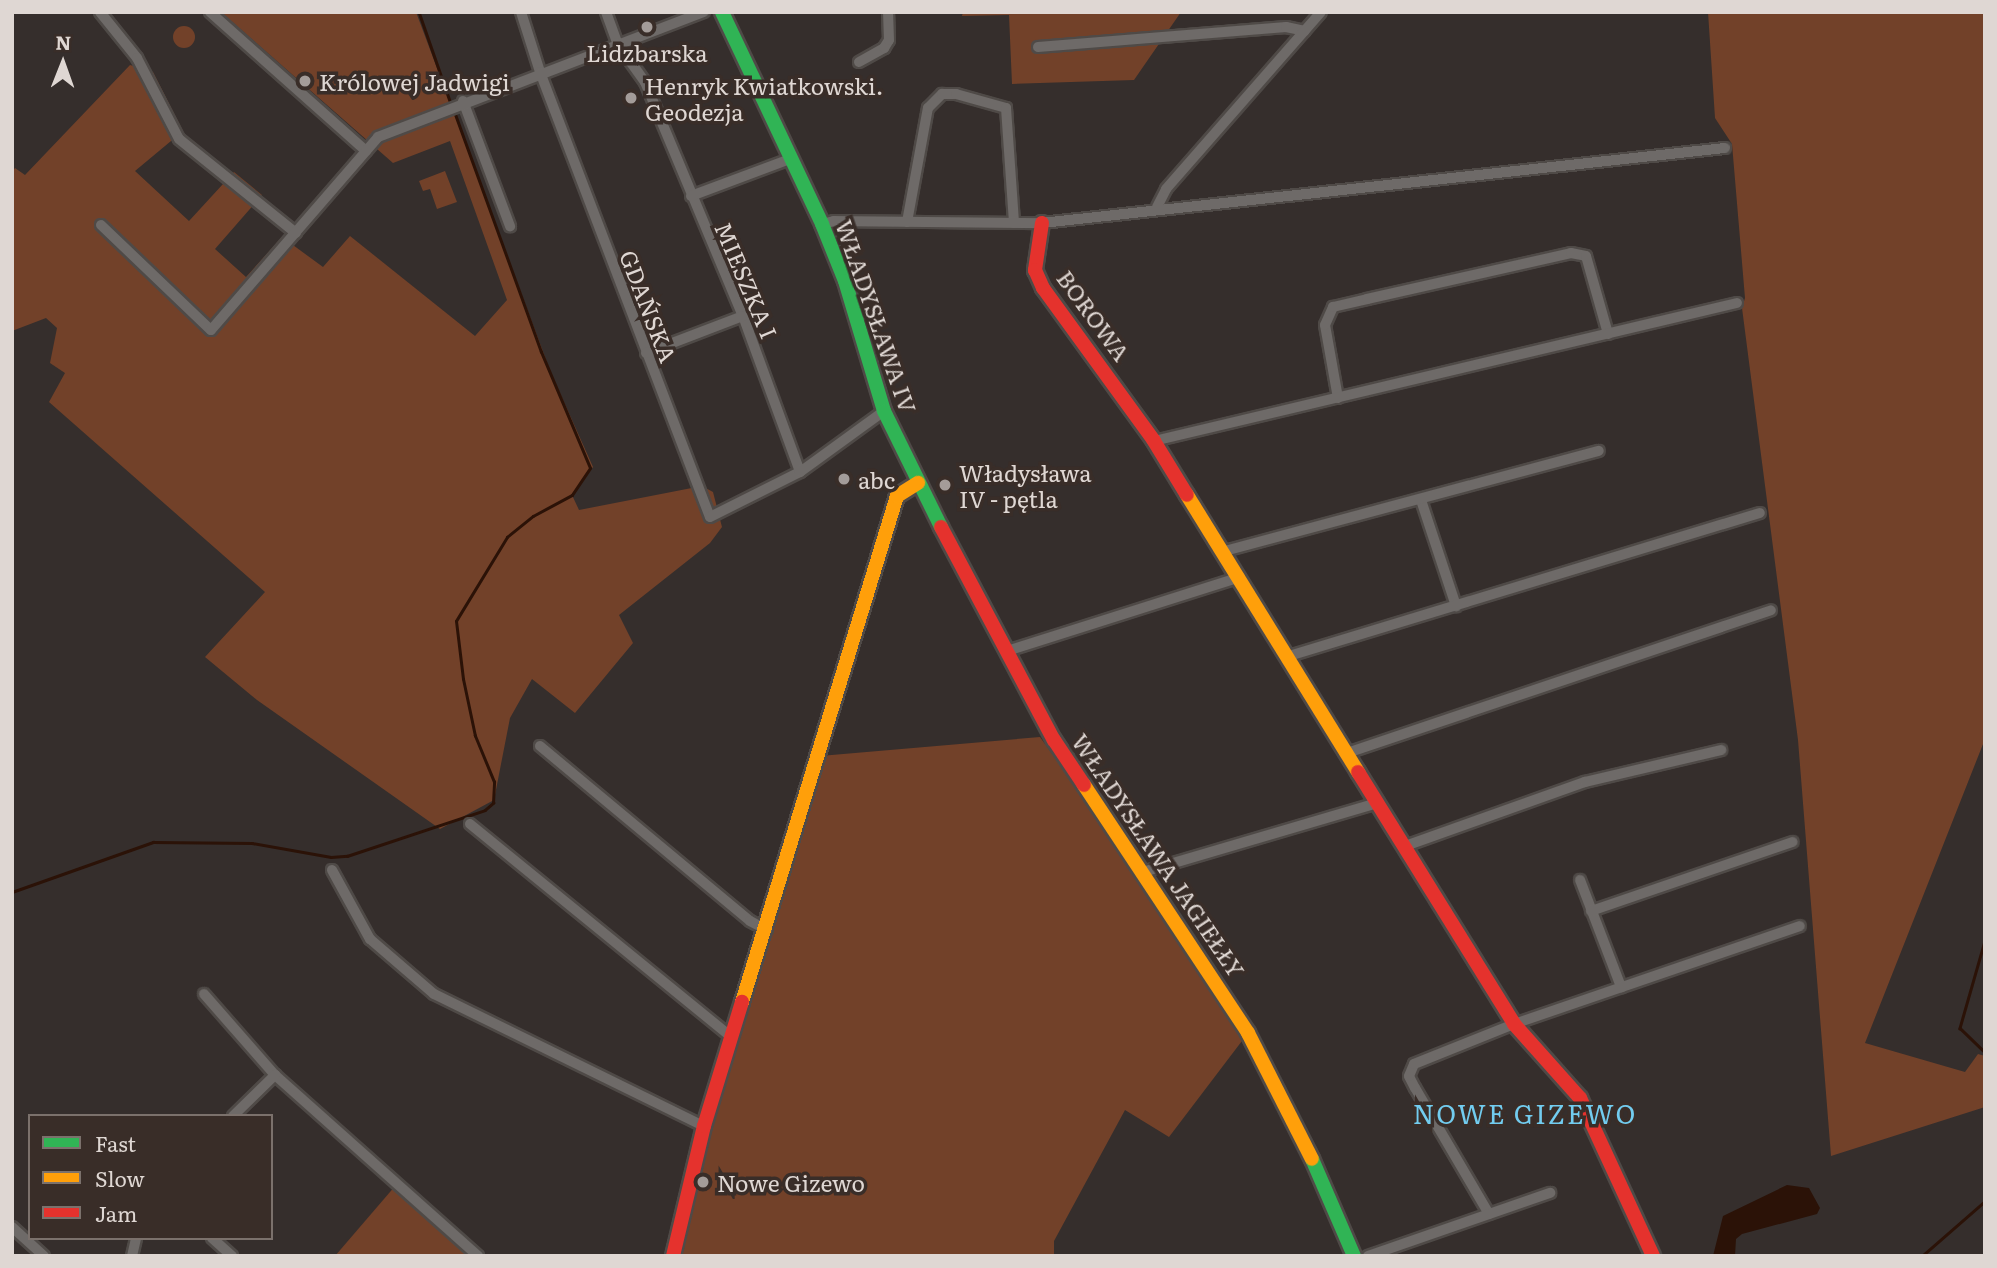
<!DOCTYPE html>
<html>
<head>
<meta charset="utf-8">
<style>
  body { margin:0 }
  #map { position:relative; width:1997px; height:1268px; overflow:hidden; background:#352e2c; font-family:Literata,serif }
  div>[style] { position:absolute }
  [style*='--x'] { left:calc(var(--x)*1px); top:calc(var(--y)*1px); width:calc(var(--w)*1px); rotate:calc(var(--a)*1deg) }
  .green>* { inset:0; background:#724129 }
  .round { border-radius:50% }
  .water>* { inset:0; background:#2b1207 }
  .stream>* { height:2.5px; margin:-1.25px; padding:0 1.25px; transform-origin:1.25px; border-radius:1.25px; background:#2b1207 }
  .roads { filter:drop-shadow(2px 0 #4f4a47) drop-shadow(-2px 0 #4f4a47) drop-shadow(0 2px #4f4a47) drop-shadow(0 -2px #4f4a47) }
  .street>* { height:10px; margin:-5px; padding:0 5px; transform-origin:5px; border-radius:5px; background:#6e6a68 }
  .fast>* { height:14px; margin:-7px; padding:0 7px; transform-origin:7px; border-radius:7px; background:#30b455 }
  .slow>* { height:14px; margin:-7px; padding:0 7px; transform-origin:7px; border-radius:7px; background:#ff9f0a }
  .jam>* { height:14px; margin:-7px; padding:0 7px; transform-origin:7px; border-radius:7px; background:#e5322d }
  .dots>* { width:19px; height:19px; translate:-50% -50%; box-sizing:border-box; border:4px solid #392d28; border-radius:50% }
  span { translate:-50% -50%; white-space:nowrap; text-align:center; line-height:1.15; -webkit-text-stroke:7px #392d28; paint-order:stroke }
  .poi-label { font-size:23px; color:#dfd7d3 }
  .left { translate:0 -50%; text-align:left }
  .street-label { font-size:23px; color:#dfd7d3 }
  .quarter-label { font-size:26px; color:#72ccef; letter-spacing:2px }
  .frame { position:absolute; inset:0; border:14px solid #dfd7d3; pointer-events:none }
  .legend { position:absolute; left:28px; top:1114px; width:245px; height:126px; box-sizing:border-box; background:#392d28; border:2px solid #7b716c; margin:0; padding:9px 12px; list-style:none; font-size:21px; color:#dfd7d3 }
  .legend li { display:flex; align-items:center; gap:14px; height:35px }
  .legend b { width:35px; border:2px solid #7b716c }
  .north { position:absolute; left:28px; top:28px; width:70px; height:70px; -webkit-text-stroke:5px #392d28; paint-order:stroke; rotate:1deg; font-size:19px; font-weight:700; line-height:28px; text-align:center; color:#dfd7d3 }
  .north::after { content:''; display:block; margin:auto; width:24px; height:32px; background:#dfd7d3; clip-path:polygon(50% 0,100% 100%,50% 72%,0 100%) }
</style>
</head>
<body>
<div id="map">
  <div class="green">
    <div style="clip-path:polygon(221px 12px,416px 12px,551px 373px,593px 467px,572px 495px,579px 510px,702px 486px,713px 492px,722px 527px,710px 543px,619px 615px,633px 643px,575px 713px,532px 679px,510px 718px,494px 800px,440px 829px,257px 700px,205px 657px,265px 592px,49px 402px,65px 373px,50px 363px,57px 328px,46px 318px,12px 331px,12px 172px,15px 168px,25px 175px,130px 65px,153px 72px,183px 131px,135px 171px,189px 221px,234px 172px,262px 195px,215px 249px,246px 277px,282px 237px,323px 267px,350px 236px,475px 336px,507px 300px,450px 141px,393px 163px)"></div>
    <div style="clip-path:polygon(963px 12px,1181px 12px,1134px 80px,1012px 84px,1009px 15px,962px 16px)"></div>
    <div style="clip-path:polygon(1708px 12px,1985px 12px,1985px 739px,1865px 1043px,1965px 1072px,1978px 1054px,1985px 1056px,1985px 1107px,1831px 1156px,1798px 740px,1742px 308px,1745px 298px,1732px 144px,1715px 118px)"></div>
    <div class="round" style="left:173px;top:26px;width:22px;height:22px"></div>
    <div style="clip-path:polygon(445px 171px,457px 202px,437px 209px,430px 189px,423px 191px,419px 181px)"></div>
    <div style="clip-path:polygon(1040px 737px,1224px 993px,1248px 1033px,1169px 1137px,1125px 1110px,1054px 1241px,1054px 1256px,678px 1256px,704px 1126px,820px 756px)"></div>
    <div style="clip-path:polygon(396px 1185px,475px 1256px,335px 1256px)"></div>
  </div>
  <div class="water">
    <div style="clip-path:polygon(1787px 1185px,1809px 1188px,1820px 1208px,1817px 1214px,1742px 1234px,1736px 1239px,1735px 1256px,1713px 1256px,1723px 1216px)"></div>
  </div>
  <div class="stream">
    <div style="--x:419;--y:12;--w:94;--a:70.8"></div>
    <div style="--x:12;--y:892;--w:150;--a:-19.5"></div>
    <div style="--x:153;--y:842;--w:99;--a:0.6"></div>
    <div style="--x:252;--y:843;--w:80;--a:10"></div>
    <div style="--x:331;--y:857;--w:16;--a:-4"></div>
    <div style="--x:347;--y:856;--w:145;--a:-18.4"></div>
    <div style="--x:485;--y:810;--w:11;--a:-41"></div>
    <div style="--x:493;--y:803;--w:21;--a:-87"></div>
    <div style="--x:494;--y:782;--w:50;--a:-112.4"></div>
    <div style="--x:475;--y:736;--w:58;--a:-101.9"></div>
    <div style="--x:463;--y:679;--w:58;--a:-96.9"></div>
    <div style="--x:456;--y:621;--w:98;--a:-58.7"></div>
    <div style="--x:507;--y:537;--w:33;--a:-39"></div>
    <div style="--x:533;--y:516;--w:44;--a:-28.3"></div>
    <div style="--x:572;--y:495;--w:32;--a:-56"></div>
    <div style="--x:590;--y:468;--w:126;--a:-112.9"></div>
    <div style="--x:541;--y:352;--w:252;--a:-109.9"></div>
    <div style="--x:1985;--y:941;--w:91;--a:106"></div>
    <div style="--x:1960;--y:1028;--w:35;--a:44"></div>
    <div style="--x:1922;--y:1256;--w:84;--a:-41.1"></div>
  </div>
  <div class="roads">
    <div class="street">
      <div style="--x:100;--y:12;--w:59;--a:51.2"></div>
      <div style="--x:137;--y:58;--w:91;--a:62.6"></div>
      <div style="--x:179;--y:139;--w:150;--a:38.8"></div>
      <div style="--x:210;--y:12;--w:209;--a:41.7"></div>
      <div style="--x:521;--y:12;--w:63;--a:72.4"></div>
      <div style="--x:540;--y:72;--w:476;--a:69.1"></div>
      <div style="--x:710;--y:517;--w:101;--a:-26.6"></div>
      <div style="--x:606;--y:12;--w:33;--a:70"></div>
      <div style="--x:617;--y:43;--w:48;--a:54.3"></div>
      <div style="--x:645;--y:82;--w:254;--a:67.3"></div>
      <div style="--x:743;--y:316;--w:166;--a:69.9"></div>
      <div style="--x:800;--y:472;--w:104;--a:-36"></div>
      <div style="--x:1038;--y:47;--w:249;--a:-4.6"></div>
      <div style="--x:1286;--y:27;--w:19;--a:12"></div>
      <div style="--x:859;--y:62;--w:29;--a:-29"></div>
      <div style="--x:884;--y:48;--w:9;--a:-58"></div>
      <div style="--x:889;--y:40;--w:28;--a:-92"></div>
      <div style="--x:463;--y:101;--w:134;--a:69.4"></div>
      <div style="--x:691;--y:196;--w:106;--a:-20.5"></div>
      <div style="--x:1157;--y:207;--w:20;--a:-63"></div>
      <div style="--x:1166;--y:189;--w:235;--a:-48.8"></div>
      <div style="--x:907;--y:222;--w:116;--a:-79.6"></div>
      <div style="--x:928;--y:108;--w:20;--a:-45"></div>
      <div style="--x:942;--y:94;--w:14;--a:0"></div>
      <div style="--x:956;--y:94;--w:52;--a:15.6"></div>
      <div style="--x:1006;--y:108;--w:115;--a:86"></div>
      <div style="--x:822;--y:224;--w:12;--a:-14"></div>
      <div style="--x:834;--y:221;--w:208;--a:0.6"></div>
      <div style="--x:1042;--y:223;--w:687;--a:-6.27"></div>
      <div style="--x:101;--y:225;--w:152;--a:43.7"></div>
      <div style="--x:211;--y:330;--w:255;--a:-49.1"></div>
      <div style="--x:378;--y:137;--w:349;--a:-21"></div>
      <div style="--x:646;--y:353;--w:104;--a:-20.9"></div>
      <div style="--x:1338;--y:398;--w:74;--a:-100.1"></div>
      <div style="--x:1325;--y:325;--w:20;--a:-66"></div>
      <div style="--x:1333;--y:307;--w:35;--a:-13"></div>
      <div style="--x:1367;--y:299;--w:209;--a:-12.7"></div>
      <div style="--x:1571;--y:253;--w:15;--a:11"></div>
      <div style="--x:1586;--y:256;--w:81;--a:74.2"></div>
      <div style="--x:1154;--y:441;--w:599;--a:-13.32"></div>
      <div style="--x:1421;--y:500;--w:112;--a:71.7"></div>
      <div style="--x:1221;--y:552;--w:391;--a:-15"></div>
      <div style="--x:1007;--y:651;--w:244;--a:-17.6"></div>
      <div style="--x:1289;--y:656;--w:492;--a:-16.9"></div>
      <div style="--x:540;--y:746;--w:273;--a:39.8"></div>
      <div style="--x:750;--y:921;--w:19;--a:28"></div>
      <div style="--x:1350;--y:752;--w:444;--a:-18.6"></div>
      <div style="--x:470;--y:824;--w:337;--a:39.2"></div>
      <div style="--x:1405;--y:846;--w:191;--a:-19.6"></div>
      <div style="--x:1585;--y:782;--w:140;--a:-13.2"></div>
      <div style="--x:332;--y:870;--w:79;--a:61.2"></div>
      <div style="--x:370;--y:939;--w:84;--a:40.7"></div>
      <div style="--x:434;--y:994;--w:301;--a:26.1"></div>
      <div style="--x:1143;--y:872;--w:245;--a:-16.4"></div>
      <div style="--x:1580;--y:880;--w:115;--a:69"></div>
      <div style="--x:1591;--y:911;--w:213;--a:-18.9"></div>
      <div style="--x:204;--y:994;--w:108;--a:48.8"></div>
      <div style="--x:275;--y:1075;--w:272;--a:41.7"></div>
      <div style="--x:233;--y:1116;--w:59;--a:-44.3"></div>
      <div style="--x:1489;--y:1214;--w:146;--a:-120.4"></div>
      <div style="--x:1415;--y:1088;--w:13;--a:-117"></div>
      <div style="--x:1409;--y:1076;--w:13;--a:-67"></div>
      <div style="--x:1414;--y:1064;--w:108;--a:-21.8"></div>
      <div style="--x:1514;--y:1024;--w:302;--a:-18.9"></div>
      <div style="--x:12;--y:1227;--w:43;--a:42.2"></div>
      <div style="--x:212;--y:1238;--w:27;--a:42"></div>
      <div style="--x:132;--y:1256;--w:18;--a:-77"></div>
      <div style="--x:1368;--y:1256;--w:193;--a:-19.1"></div>
    </div>
    <div class="fast">
      <div style="--x:722;--y:12;--w:234;--a:64.7"></div>
      <div style="--x:822;--y:224;--w:61;--a:68"></div>
      <div style="--x:845;--y:281;--w:136;--a:73.3"></div>
      <div style="--x:884;--y:411;--w:129;--a:63.8"></div>
      <div style="--x:1312;--y:1159;--w:106;--a:66.6"></div>
    </div>
    <div class="slow">
      <div style="--x:1187;--y:495;--w:326;--a:58.3"></div>
      <div style="--x:1084;--y:785;--w:297;--a:56.5"></div>
      <div style="--x:1248;--y:1033;--w:141;--a:63.1"></div>
      <div style="--x:742;--y:1002;--w:529;--a:-72.97"></div>
      <div style="--x:897;--y:496;--w:25;--a:-32"></div>
    </div>
    <div class="jam">
      <div style="--x:1042;--y:223;--w:48;--a:98.5"></div>
      <div style="--x:1035;--y:270;--w:20;--a:66"></div>
      <div style="--x:1043;--y:288;--w:189;--a:54"></div>
      <div style="--x:1154;--y:441;--w:63;--a:58.6"></div>
      <div style="--x:941;--y:527;--w:241;--a:62.1"></div>
      <div style="--x:1054;--y:740;--w:54;--a:56.3"></div>
      <div style="--x:1358;--y:772;--w:296;--a:58.2"></div>
      <div style="--x:1514;--y:1024;--w:99;--a:48.3"></div>
      <div style="--x:1580;--y:1098;--w:174;--a:65.2"></div>
      <div style="--x:673;--y:1256;--w:134;--a:-76.6"></div>
      <div style="--x:704;--y:1126;--w:130;--a:-73"></div>
    </div>
  </div>
  <div class="dots">
    <div style="left:647px;top:27px;background:#a49c99"></div>
    <div style="left:305px;top:81px;background:#a49c99"></div>
    <div style="left:631px;top:98px;background:#a49c99"></div>
    <div style="left:844px;top:479px;background:#a49c99"></div>
    <div style="left:945px;top:485px;background:#a49c99"></div>
    <div style="left:703px;top:1182px;background:#a49c99"></div>
  </div>
  <div class="poi-label">
    <span style="left:647px;top:52px">Lidzbarska</span>
    <span class="left" style="left:319px;top:81px">Królowej Jadwigi</span>
    <span class="left" style="left:645px;top:98px">Henryk Kwiatkowski.<br>Geodezja</span>
    <span class="left" style="left:959px;top:485px">Władysława<br>IV - pętla</span>
    <span class="left" style="left:858px;top:479px">abc</span>
    <span class="left" style="left:717px;top:1182px">Nowe Gizewo</span>
  </div>
  <div class="street-label">
    <span style="left:747px;top:280px;rotate:67deg">MIESZKA I</span>
    <span style="left:649px;top:306px;rotate:69deg">GDAŃSKA</span>
    <span style="left:1094px;top:315px;rotate:54deg">BOROWA</span>
    <span style="left:877px;top:316px;rotate:71deg">WŁADYSŁAWA IV</span>
    <span style="left:1159px;top:855px;rotate:56deg">WŁADYSŁAWA JAGIEŁŁY</span>
  </div>
  <div class="quarter-label">
    <span style="left:1525px;top:1113px">NOWE GIZEWO</span>
  </div>
  <div class="frame"></div>
  <ul class="legend">
  <li><b style="height:9px;background:#30b455"></b>Fast</li>
  <li><b style="height:9px;background:#ff9f0a"></b>Slow</li>
  <li><b style="height:9px;background:#e5322d"></b>Jam</li>
  </ul>
  <div class="north">N</div>
</div>
</body>
</html>
